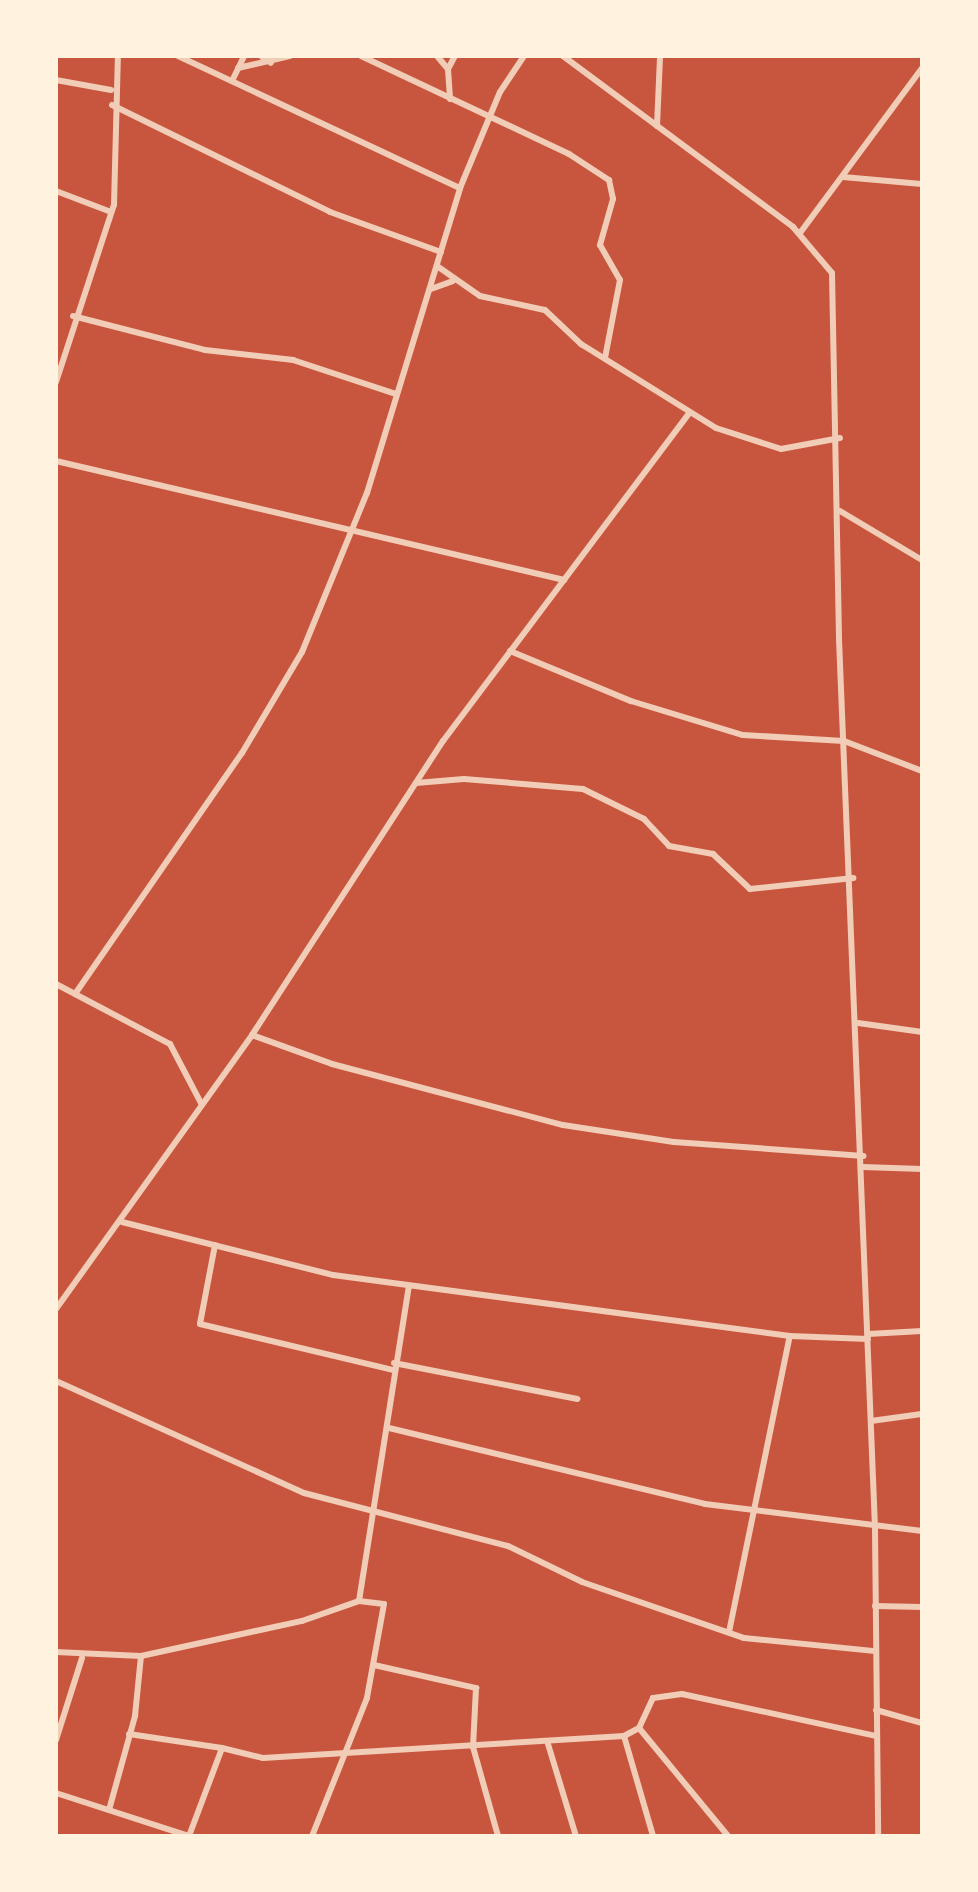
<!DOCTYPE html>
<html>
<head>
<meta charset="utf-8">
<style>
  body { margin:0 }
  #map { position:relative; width:978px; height:1892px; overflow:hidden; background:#c8553d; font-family:Inter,sans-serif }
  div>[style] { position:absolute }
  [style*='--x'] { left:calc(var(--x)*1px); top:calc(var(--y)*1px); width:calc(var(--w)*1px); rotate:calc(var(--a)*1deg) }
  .minor>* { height:6px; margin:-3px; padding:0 3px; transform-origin:3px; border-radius:3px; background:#f1ccb7 }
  span { translate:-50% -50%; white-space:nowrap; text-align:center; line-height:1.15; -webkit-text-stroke:6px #fff3e0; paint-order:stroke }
  .frame { position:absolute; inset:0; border:58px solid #fff3e0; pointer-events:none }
</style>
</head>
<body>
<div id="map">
  <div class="minor">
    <div style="--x:178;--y:56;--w:311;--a:25.1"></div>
    <div style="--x:261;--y:56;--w:12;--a:35"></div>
    <div style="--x:361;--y:56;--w:230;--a:25.2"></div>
    <div style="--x:569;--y:154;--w:48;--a:33"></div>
    <div style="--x:609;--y:180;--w:19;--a:78"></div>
    <div style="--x:613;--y:199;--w:48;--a:105.8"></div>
    <div style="--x:600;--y:245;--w:40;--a:60.3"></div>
    <div style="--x:620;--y:280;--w:79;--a:100.9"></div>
    <div style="--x:437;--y:56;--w:17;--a:50"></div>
    <div style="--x:448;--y:69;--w:30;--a:86"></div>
    <div style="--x:563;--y:56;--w:287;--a:36.6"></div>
    <div style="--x:793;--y:227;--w:60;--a:49.7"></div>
    <div style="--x:832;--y:273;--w:366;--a:88.9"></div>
    <div style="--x:839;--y:639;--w:891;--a:87.68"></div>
    <div style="--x:875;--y:1529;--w:307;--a:89.4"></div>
    <div style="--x:238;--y:68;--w:53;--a:-13"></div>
    <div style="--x:448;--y:69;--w:15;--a:-62"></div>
    <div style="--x:56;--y:80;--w:56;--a:10.3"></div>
    <div style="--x:232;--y:81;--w:28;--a:-64"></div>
    <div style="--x:112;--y:105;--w:243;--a:26.1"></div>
    <div style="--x:330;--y:212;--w:118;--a:19.8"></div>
    <div style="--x:657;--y:126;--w:70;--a:-87.5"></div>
    <div style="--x:843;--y:177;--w:79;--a:5.1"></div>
    <div style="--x:56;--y:191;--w:59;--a:20.9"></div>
    <div style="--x:800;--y:233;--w:205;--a:-53.5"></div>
    <div style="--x:437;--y:266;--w:52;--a:34.9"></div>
    <div style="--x:480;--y:296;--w:66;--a:12.2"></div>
    <div style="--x:545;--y:310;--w:50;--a:43.4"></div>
    <div style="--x:581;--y:344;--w:159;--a:31.9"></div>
    <div style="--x:716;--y:428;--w:68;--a:17.9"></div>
    <div style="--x:781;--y:449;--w:60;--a:-10.6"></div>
    <div style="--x:431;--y:289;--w:23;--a:-20"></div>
    <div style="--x:73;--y:316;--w:136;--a:14.4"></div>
    <div style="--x:205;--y:350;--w:89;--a:6.5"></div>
    <div style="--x:293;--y:360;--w:108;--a:18.3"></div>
    <div style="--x:56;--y:382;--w:186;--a:-71.9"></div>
    <div style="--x:114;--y:205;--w:149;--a:-88.5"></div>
    <div style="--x:56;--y:461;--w:522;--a:13.18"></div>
    <div style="--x:840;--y:511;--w:96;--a:30.9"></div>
    <div style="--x:510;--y:651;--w:131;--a:22.5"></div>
    <div style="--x:631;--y:701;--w:117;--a:16.9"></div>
    <div style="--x:743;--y:735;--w:101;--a:3.4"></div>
    <div style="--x:844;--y:741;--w:84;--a:21"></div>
    <div style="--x:416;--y:783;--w:48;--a:-4.8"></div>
    <div style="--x:464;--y:779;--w:119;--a:4.8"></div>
    <div style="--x:583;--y:789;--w:68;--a:26.2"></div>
    <div style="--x:644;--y:819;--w:37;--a:47"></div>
    <div style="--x:669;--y:846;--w:45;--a:10.3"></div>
    <div style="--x:713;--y:854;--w:51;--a:43.4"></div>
    <div style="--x:750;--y:889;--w:104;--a:-6.1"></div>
    <div style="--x:56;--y:984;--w:129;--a:27.8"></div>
    <div style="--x:170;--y:1044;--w:67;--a:62.3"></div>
    <div style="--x:75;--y:994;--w:293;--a:-55.3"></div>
    <div style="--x:242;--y:753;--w:117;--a:-59.3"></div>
    <div style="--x:302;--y:652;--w:172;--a:-67.8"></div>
    <div style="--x:367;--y:493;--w:319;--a:-73"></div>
    <div style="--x:460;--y:188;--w:104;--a:-67.4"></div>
    <div style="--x:500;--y:92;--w:43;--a:-56.3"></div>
    <div style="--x:858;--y:1023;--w:65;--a:8"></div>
    <div style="--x:252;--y:1035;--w:85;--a:19.9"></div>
    <div style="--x:332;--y:1064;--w:239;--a:14.8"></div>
    <div style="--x:563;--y:1125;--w:112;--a:8.7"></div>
    <div style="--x:674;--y:1142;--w:190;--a:4.2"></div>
    <div style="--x:863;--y:1167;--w:59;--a:1.9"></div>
    <div style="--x:122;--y:1222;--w:218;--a:14.1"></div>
    <div style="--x:333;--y:1275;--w:461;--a:7.6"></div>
    <div style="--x:790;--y:1336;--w:78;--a:2.2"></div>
    <div style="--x:215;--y:1245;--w:80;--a:100.8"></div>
    <div style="--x:200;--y:1324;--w:198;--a:13.4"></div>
    <div style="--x:56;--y:1309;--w:337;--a:-54.4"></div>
    <div style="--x:252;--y:1035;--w:351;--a:-57"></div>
    <div style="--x:443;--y:741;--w:411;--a:-53.1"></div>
    <div style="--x:868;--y:1334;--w:54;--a:-3.2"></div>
    <div style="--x:394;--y:1363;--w:187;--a:11.1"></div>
    <div style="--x:56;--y:1381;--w:272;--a:24.3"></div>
    <div style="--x:304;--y:1493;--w:211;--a:14.6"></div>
    <div style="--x:508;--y:1546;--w:82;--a:25.9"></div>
    <div style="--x:582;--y:1582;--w:171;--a:19.1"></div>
    <div style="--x:744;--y:1638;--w:132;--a:5.7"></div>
    <div style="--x:871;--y:1421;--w:51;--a:-7.8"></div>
    <div style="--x:389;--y:1428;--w:325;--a:13.5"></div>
    <div style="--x:705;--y:1504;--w:219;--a:7.1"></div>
    <div style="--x:359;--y:1601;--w:319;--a:-81"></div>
    <div style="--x:875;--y:1606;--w:47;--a:1.2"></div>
    <div style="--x:729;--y:1632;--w:302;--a:-78.4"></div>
    <div style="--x:56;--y:1652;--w:85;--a:2.7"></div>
    <div style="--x:141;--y:1656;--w:165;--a:-12.3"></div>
    <div style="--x:302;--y:1621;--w:60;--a:-19.3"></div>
    <div style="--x:359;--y:1601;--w:25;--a:7"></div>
    <div style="--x:384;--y:1604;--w:96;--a:100.3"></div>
    <div style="--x:367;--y:1698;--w:149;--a:111.7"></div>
    <div style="--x:374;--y:1665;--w:105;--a:12.7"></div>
    <div style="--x:476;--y:1688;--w:59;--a:92.9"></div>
    <div style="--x:473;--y:1747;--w:92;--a:74.3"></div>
    <div style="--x:876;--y:1710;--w:48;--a:15.8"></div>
    <div style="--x:639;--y:1728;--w:33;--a:-65"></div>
    <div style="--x:653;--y:1698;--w:29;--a:-8"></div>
    <div style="--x:682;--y:1694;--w:198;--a:12.2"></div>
    <div style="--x:639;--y:1728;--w:140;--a:50.5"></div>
    <div style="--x:639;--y:1728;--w:17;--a:152"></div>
    <div style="--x:624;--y:1736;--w:104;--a:73.8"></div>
    <div style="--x:129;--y:1734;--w:94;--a:8.6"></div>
    <div style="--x:56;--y:1740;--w:86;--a:-72.4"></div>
    <div style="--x:548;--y:1744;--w:96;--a:73.1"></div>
    <div style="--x:56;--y:1793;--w:140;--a:17.9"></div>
    <div style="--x:109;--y:1810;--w:98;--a:-74.5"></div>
    <div style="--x:135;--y:1716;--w:60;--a:-84.3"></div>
    <div style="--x:189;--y:1836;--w:94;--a:-69.4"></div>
    <div style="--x:222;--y:1748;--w:42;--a:13.7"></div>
    <div style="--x:263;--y:1758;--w:362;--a:-3.5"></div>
  </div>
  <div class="frame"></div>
</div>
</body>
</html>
